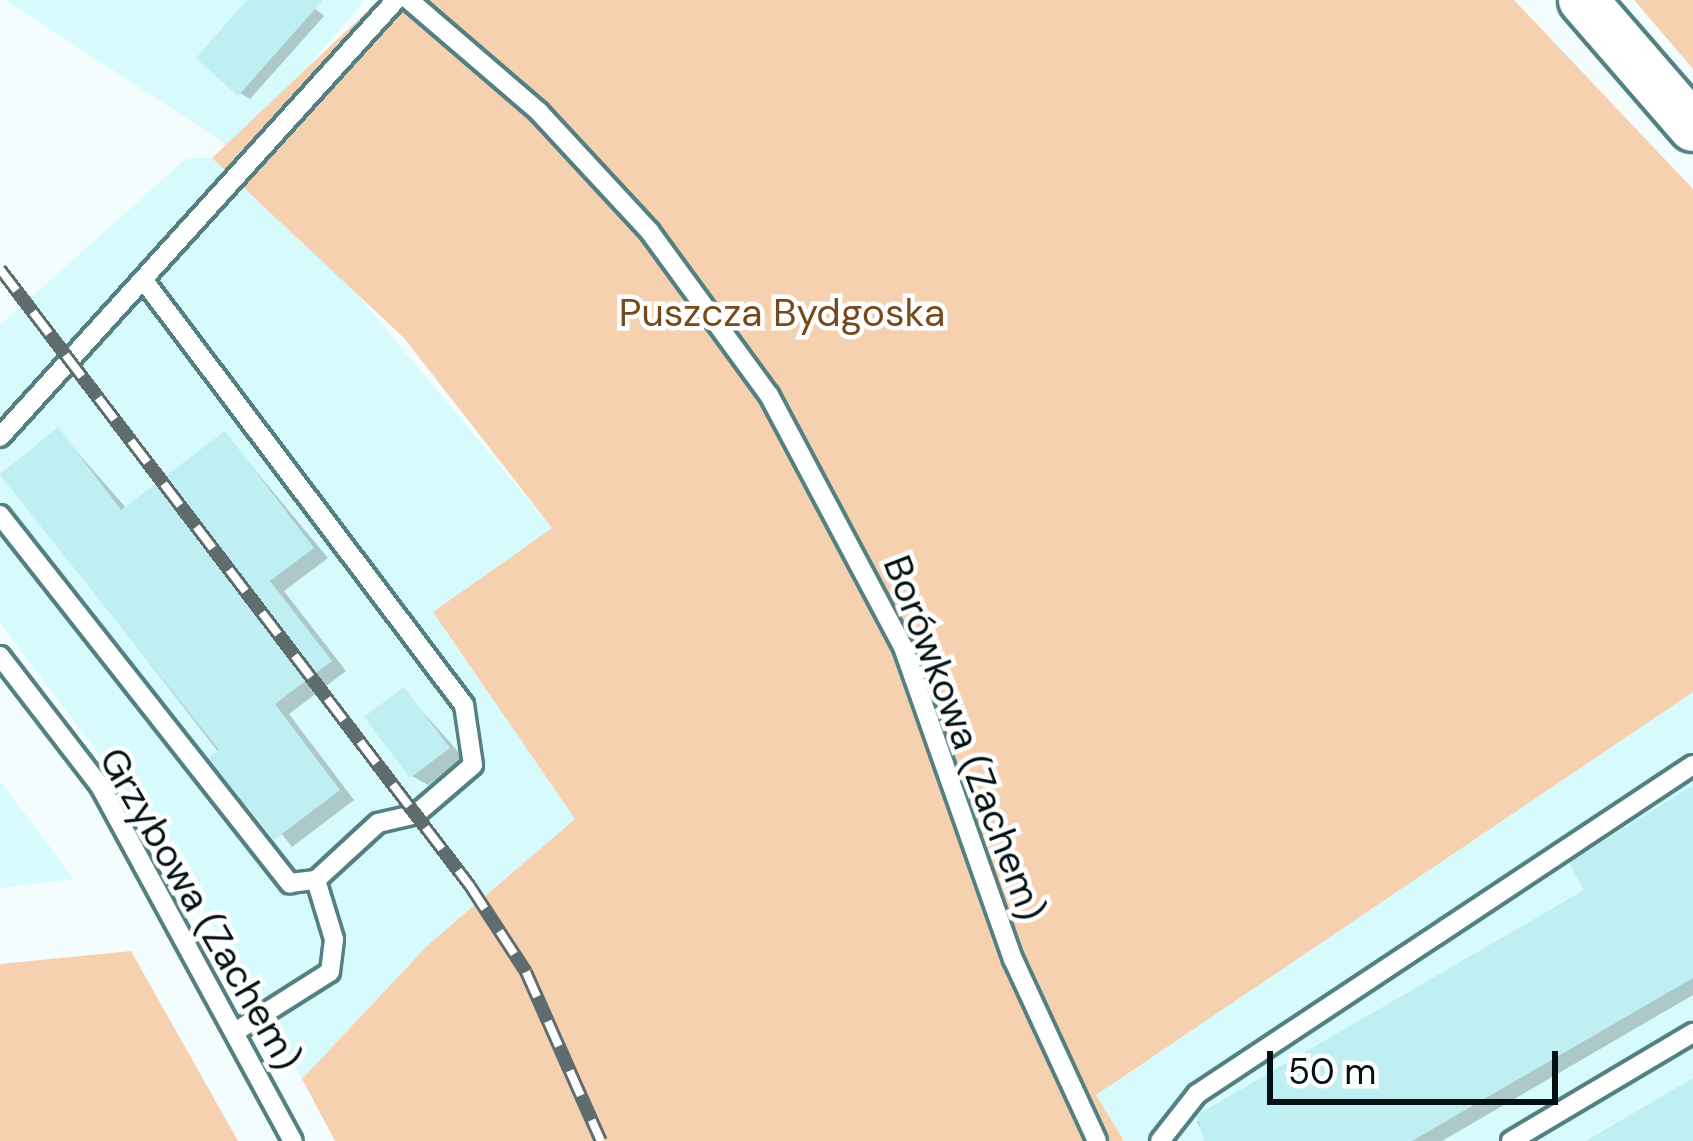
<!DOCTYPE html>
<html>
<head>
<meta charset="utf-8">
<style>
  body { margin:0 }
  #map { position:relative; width:1693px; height:1141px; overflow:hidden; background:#f4fdfe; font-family:"DM Sans",sans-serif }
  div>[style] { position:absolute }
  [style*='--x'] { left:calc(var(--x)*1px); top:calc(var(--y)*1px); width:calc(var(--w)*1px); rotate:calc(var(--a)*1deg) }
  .built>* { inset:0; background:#d7fafc }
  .green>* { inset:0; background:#f5d1b0 }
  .shadow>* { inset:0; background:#0003 }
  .building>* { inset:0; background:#bfeff2 }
  .roads { filter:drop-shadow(3px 0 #538083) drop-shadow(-3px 0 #538083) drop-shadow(0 3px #538083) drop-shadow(0 -3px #538083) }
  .service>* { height:18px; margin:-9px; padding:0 9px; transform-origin:9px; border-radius:9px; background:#fff }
  .secondary>* { height:48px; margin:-24px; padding:0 24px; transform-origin:24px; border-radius:24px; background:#fff }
  .rail>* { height:14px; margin-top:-7px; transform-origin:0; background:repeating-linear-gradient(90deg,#fff 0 27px,#5f6c6d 0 54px); box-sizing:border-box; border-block:3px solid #5f6c6d }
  span { translate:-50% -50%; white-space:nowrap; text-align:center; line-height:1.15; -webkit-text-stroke:9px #fff; paint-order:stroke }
  .park-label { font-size:39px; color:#764a1b }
  .street-label { font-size:39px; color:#021213 }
  .scale { position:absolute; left:1267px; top:1051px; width:291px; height:54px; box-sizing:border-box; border:6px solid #021213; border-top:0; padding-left:15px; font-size:36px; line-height:42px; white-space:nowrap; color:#021213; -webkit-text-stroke:9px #fff; paint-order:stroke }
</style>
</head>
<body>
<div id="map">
  <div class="built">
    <div style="clip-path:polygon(6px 0,362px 0,364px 1px,236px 151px)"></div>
    <div style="clip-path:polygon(187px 158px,212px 158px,329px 261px,552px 528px,433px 612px,575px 819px,428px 945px,302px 1079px,157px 831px,0 623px,0 325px)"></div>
    <div style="clip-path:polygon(1693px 692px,1693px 1141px,1124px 1141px,1096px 1095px)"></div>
    <div style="clip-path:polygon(0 781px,74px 879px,0 888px)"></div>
  </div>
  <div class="green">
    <div style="clip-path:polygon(379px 0,1514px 0,1693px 189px,1693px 692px,1096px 1095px,1124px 1141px,335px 1141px,302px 1079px,428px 945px,575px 819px,433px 612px,552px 528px,404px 338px,212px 158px)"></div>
    <div style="clip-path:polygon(1634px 0,1693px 0,1693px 69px)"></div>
    <div style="clip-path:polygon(131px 951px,238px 1141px,0 1141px,0 964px)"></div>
  </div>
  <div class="shadow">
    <div style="clip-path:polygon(251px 0,305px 0,324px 16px,250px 99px,240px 93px)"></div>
    <div style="clip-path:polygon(58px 430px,127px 509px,226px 435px,328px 558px,284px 591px,346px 671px,289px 714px,354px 800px,292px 847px,2px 473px)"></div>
    <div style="clip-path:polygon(404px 691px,464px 758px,428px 785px,412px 776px)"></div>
    <div style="clip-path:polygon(1693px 792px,1693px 995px,1442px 1141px,1208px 1141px,1197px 1122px,1588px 891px)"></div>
  </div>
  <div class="building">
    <div style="clip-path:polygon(247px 0,323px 0,238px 96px,196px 58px)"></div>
    <div style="clip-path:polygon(58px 427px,121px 510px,225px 431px,314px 548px,270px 581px,332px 661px,275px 704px,340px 790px,274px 840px,208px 758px,219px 750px,0 475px)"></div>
    <div style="clip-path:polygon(404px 687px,450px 748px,410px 778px,364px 717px)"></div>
    <div style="clip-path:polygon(1693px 785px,1693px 978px,1412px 1141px,1204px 1141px,1197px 1115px,1584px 890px,1569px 863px)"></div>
    <div style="clip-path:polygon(1693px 1078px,1693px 1141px,1586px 1141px)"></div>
  </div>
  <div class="roads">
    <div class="service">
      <div style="--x:409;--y:0;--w:172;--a:40.7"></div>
      <div style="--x:539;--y:112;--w:163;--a:47.2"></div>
      <div style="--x:650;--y:232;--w:202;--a:53.9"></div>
      <div style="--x:769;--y:395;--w:285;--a:62"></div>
      <div style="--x:903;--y:647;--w:331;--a:70.6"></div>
      <div style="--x:1013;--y:959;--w:200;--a:65.2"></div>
      <div style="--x:0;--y:437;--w:590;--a:-47.82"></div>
      <div style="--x:0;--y:515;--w:469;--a:51.8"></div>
      <div style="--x:290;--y:883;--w:26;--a:-7"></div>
      <div style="--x:316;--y:880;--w:84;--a:-42.6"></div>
      <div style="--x:378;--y:823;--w:39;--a:-13"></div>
      <div style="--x:416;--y:814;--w:75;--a:-40.7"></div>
      <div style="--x:473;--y:765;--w:61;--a:-98.5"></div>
      <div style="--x:464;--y:705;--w:530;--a:-127.02"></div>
      <div style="--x:0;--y:656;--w:164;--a:52.4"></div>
      <div style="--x:100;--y:786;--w:404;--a:61.5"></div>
      <div style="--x:235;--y:1032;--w:112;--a:-32.3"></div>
      <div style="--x:330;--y:972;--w:33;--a:-83"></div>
      <div style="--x:334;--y:939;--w:62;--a:-107"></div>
      <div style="--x:1160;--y:1141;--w:60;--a:-51.8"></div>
      <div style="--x:1197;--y:1094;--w:595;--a:-33.56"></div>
      <div style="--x:1511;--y:1141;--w:212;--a:-30.7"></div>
    </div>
    <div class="secondary">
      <div style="--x:1583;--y:0;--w:168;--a:49.1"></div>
    </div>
  </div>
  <div class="rail">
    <div style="--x:0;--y:269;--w:776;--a:52.7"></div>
    <div style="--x:470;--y:886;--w:103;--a:56.9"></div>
    <div style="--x:526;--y:972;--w:185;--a:66.1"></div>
  </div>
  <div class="park-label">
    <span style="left:782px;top:313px">Puszcza Bydgoska</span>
  </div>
  <div class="street-label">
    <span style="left:964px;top:738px;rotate:69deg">Borówkowa (Zachem)</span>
    <span style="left:200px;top:909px;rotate:60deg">Grzybowa (Zachem)</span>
  </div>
  <div class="scale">50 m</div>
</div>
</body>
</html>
